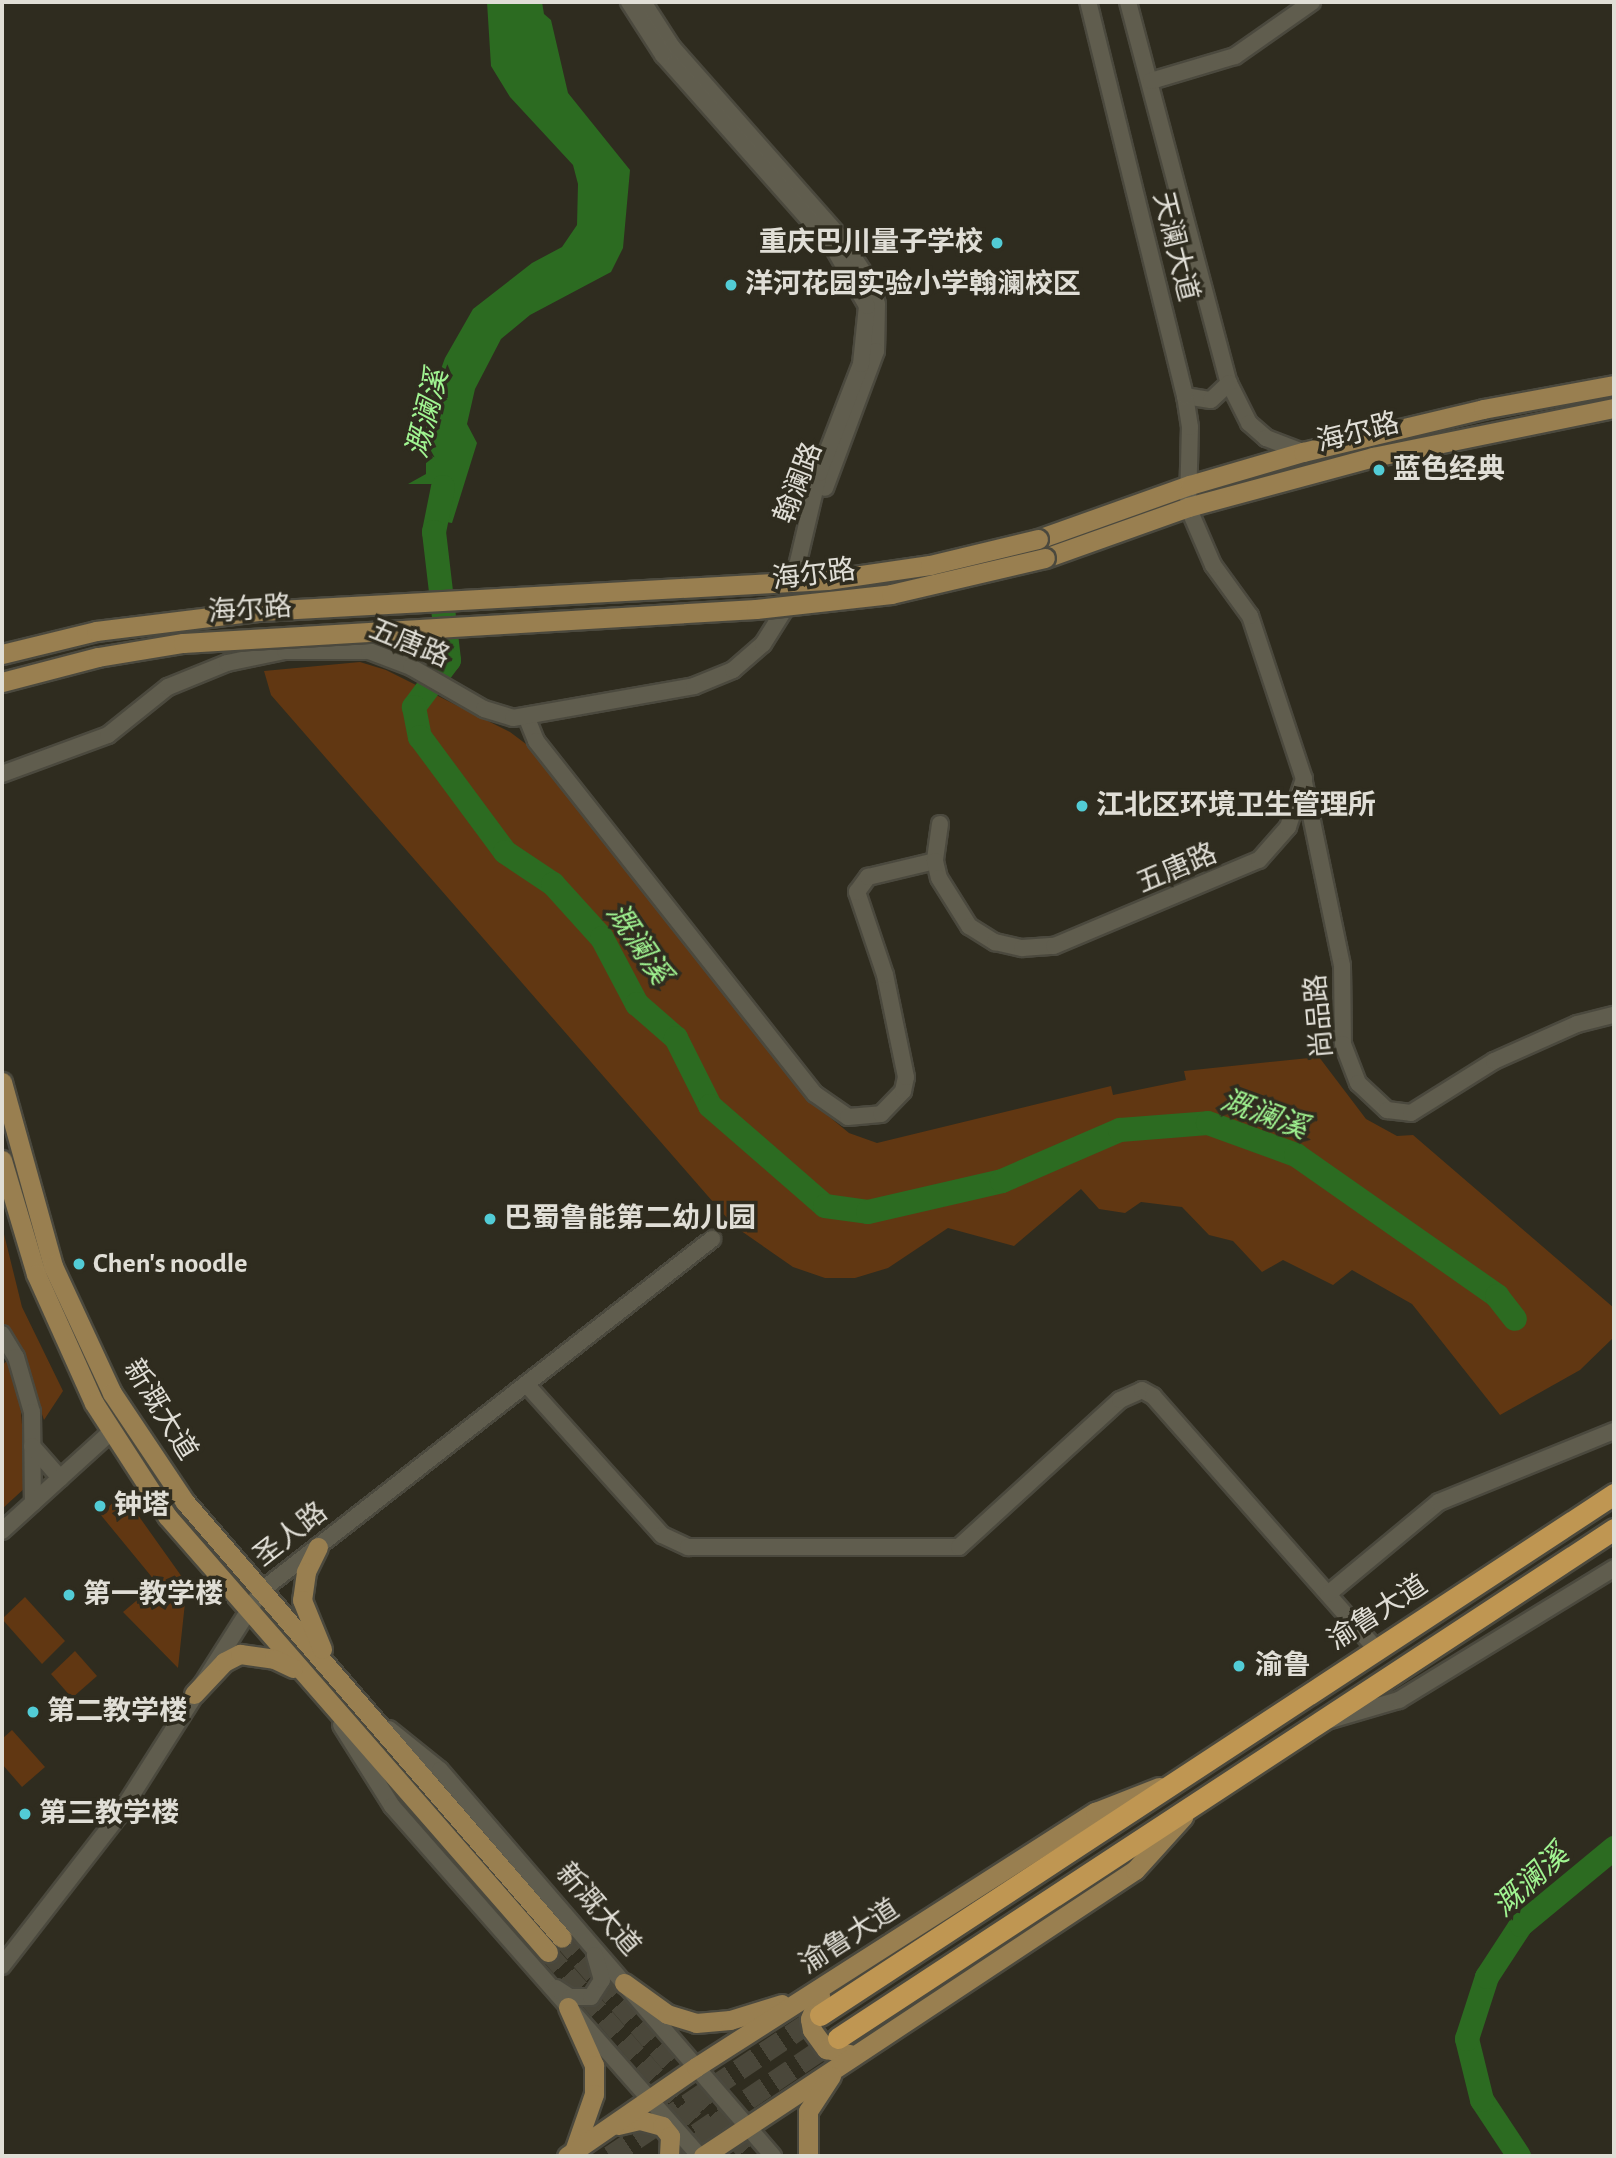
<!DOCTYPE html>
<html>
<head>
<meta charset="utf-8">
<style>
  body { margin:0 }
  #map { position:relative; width:1616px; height:2158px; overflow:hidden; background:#2f2c1f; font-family:"Alegreya Sans","Noto Sans SC",sans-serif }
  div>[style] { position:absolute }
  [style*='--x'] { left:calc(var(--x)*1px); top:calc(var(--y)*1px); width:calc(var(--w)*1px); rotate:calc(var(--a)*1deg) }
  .green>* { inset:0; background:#613712 }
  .water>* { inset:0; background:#2c6b21 }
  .river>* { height:24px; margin:-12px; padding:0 12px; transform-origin:12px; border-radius:12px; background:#2c6b21 }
  .major-tunnel>* { height:19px; margin-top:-9.5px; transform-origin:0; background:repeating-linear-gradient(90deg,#4a473a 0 19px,transparent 0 29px) }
  .highway-tunnel>* { height:21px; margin-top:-10.5px; transform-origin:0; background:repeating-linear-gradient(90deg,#4a473a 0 21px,transparent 0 31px) }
  .roads { filter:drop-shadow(2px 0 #4b493e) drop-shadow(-2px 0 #4b493e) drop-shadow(0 2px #4b493e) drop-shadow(0 -2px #4b493e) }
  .minor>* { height:16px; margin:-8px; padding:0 8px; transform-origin:8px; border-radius:8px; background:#605d4e }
  .major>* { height:19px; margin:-9.5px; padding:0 9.5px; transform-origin:9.5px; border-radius:9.5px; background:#997f50 }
  .highway>* { height:21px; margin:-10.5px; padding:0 10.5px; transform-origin:10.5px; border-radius:10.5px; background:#bf9652 }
  .bridges { filter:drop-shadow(2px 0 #4b493e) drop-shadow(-2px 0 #4b493e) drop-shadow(0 2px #4b493e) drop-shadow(0 -2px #4b493e) }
  .major-bridge>* { height:19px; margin:-9.5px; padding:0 9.5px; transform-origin:9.5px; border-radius:9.5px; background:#997f50 }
  .dots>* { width:19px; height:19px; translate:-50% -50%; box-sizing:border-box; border:4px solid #2f2c1f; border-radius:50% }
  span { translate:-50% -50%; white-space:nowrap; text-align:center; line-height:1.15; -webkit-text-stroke:7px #2f2c1f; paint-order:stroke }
  .poi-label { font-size:28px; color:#e0ded6; font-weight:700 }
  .right { translate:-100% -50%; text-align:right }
  .left { translate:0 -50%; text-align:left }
  .street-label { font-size:28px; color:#e0ded6 }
  .water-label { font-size:30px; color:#a0f491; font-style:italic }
  .frame { position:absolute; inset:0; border:4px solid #e0ded6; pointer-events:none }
</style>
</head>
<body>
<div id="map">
  <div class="green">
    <div style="clip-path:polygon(360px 662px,386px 670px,510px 732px,530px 747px,804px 1096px,849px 1133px,877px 1143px,1111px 1086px,1113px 1095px,1186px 1080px,1184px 1071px,1319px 1057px,1366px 1119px,1397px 1136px,1413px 1135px,1614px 1308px,1614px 1337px,1580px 1370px,1500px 1415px,1412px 1304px,1352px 1270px,1333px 1285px,1283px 1260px,1262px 1272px,1233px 1241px,1209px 1235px,1182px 1207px,1141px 1202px,1125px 1213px,1099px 1209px,1081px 1189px,1014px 1246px,948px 1228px,888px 1268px,855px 1278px,825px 1278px,793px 1267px,734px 1226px,271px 695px,264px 671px)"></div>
    <div style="clip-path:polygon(2px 1226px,22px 1307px,63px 1391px,44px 1420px,20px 1353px,2px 1321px)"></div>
    <div style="clip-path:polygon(2px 1341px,12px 1357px,19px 1388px,27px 1486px,2px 1509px,2px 1366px,9px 1358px,2px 1350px)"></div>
    <div style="clip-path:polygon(123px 1494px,187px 1584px,178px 1668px,123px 1612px,148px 1591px,151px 1576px,100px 1514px)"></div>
    <div style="clip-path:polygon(25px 1597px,65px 1641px,42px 1664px,2px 1619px)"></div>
    <div style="clip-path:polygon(75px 1651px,97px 1676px,72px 1698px,51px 1674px)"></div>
    <div style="clip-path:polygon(12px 1730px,45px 1767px,22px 1787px,2px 1764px,2px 1739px)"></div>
  </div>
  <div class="water">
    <div style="clip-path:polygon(487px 2px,542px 2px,544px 14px,551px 20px,568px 93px,630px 170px,623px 248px,611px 272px,530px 315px,501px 339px,475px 389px,467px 424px,477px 443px,452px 523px,428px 519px,433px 484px,408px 484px,426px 474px,426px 410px,445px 358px,473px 309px,532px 263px,562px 247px,577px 225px,578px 184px,573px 165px,510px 97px,491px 66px)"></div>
  </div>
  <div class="river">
    <div style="--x:443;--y:487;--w:46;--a:101.3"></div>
    <div style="--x:434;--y:532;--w:129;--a:83.3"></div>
    <div style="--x:449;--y:660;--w:59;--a:126.7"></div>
    <div style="--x:414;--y:707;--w:31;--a:79"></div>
    <div style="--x:420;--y:737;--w:143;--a:53.5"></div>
    <div style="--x:505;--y:852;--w:58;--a:33.7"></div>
    <div style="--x:553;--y:884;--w:73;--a:47.8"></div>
    <div style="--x:602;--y:938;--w:75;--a:62.1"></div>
    <div style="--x:637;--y:1004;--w:52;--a:41.1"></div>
    <div style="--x:676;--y:1038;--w:76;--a:63.4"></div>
    <div style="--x:710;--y:1106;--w:152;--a:41"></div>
    <div style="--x:825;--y:1206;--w:43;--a:7.9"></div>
    <div style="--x:868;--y:1212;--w:138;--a:-13"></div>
    <div style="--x:1002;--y:1181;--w:129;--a:-23.4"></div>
    <div style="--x:1120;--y:1130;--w:88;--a:-4.5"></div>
    <div style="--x:1208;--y:1123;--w:94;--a:20"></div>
    <div style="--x:1296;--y:1155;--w:246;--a:35"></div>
    <div style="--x:1497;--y:1296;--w:29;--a:52"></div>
    <div style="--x:1519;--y:2156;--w:67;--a:-123.5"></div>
    <div style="--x:1482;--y:2100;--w:63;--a:-103.8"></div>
    <div style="--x:1467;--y:2039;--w:65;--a:-72.1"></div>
    <div style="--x:1487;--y:1977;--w:62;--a:-56.8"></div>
    <div style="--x:1521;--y:1925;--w:121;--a:-39.6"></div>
  </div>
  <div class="major-tunnel">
    <div style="--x:562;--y:1938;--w:288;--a:49.2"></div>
    <div style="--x:548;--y:1952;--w:271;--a:48.9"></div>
  </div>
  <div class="highway-tunnel">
    <div style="--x:671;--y:2151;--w:202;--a:-34.1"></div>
    <div style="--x:610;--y:2156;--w:253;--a:-33.9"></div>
  </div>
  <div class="roads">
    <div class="minor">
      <div style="--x:643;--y:2;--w:54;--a:57.2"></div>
      <div style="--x:672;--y:47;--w:255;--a:48.5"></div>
      <div style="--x:841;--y:238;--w:51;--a:56.9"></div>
      <div style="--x:869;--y:281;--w:24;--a:71"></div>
      <div style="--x:877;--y:304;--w:47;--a:91.2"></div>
      <div style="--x:876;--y:351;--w:146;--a:110.4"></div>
      <div style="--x:1128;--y:2;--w:394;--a:75.2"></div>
      <div style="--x:1229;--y:383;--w:45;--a:63.4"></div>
      <div style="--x:1249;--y:423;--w:23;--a:41"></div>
      <div style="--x:1266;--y:438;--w:40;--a:21"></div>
      <div style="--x:1151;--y:81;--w:88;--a:-16.6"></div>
      <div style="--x:1235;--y:56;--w:94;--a:-35"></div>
      <div style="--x:1185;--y:396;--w:26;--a:9"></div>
      <div style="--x:1211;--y:400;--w:25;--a:-43"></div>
      <div style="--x:526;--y:716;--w:27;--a:68"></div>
      <div style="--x:536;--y:741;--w:450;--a:51.7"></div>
      <div style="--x:815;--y:1094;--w:40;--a:34.9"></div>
      <div style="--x:848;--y:1117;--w:33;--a:-5"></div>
      <div style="--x:881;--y:1114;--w:32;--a:-46"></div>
      <div style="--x:903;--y:1091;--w:14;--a:-78"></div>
      <div style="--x:906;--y:1077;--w:104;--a:-101.6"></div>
      <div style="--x:885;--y:975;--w:88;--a:-108.6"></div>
      <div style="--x:857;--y:892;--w:19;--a:-54"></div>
      <div style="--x:868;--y:877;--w:69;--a:-13.4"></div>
      <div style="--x:2;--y:774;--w:113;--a:-20.2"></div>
      <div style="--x:108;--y:735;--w:77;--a:-38.7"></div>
      <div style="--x:168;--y:687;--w:64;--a:-22.1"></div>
      <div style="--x:227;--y:663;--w:59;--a:-11.7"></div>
      <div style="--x:285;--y:651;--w:84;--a:0"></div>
      <div style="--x:369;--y:651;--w:45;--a:20.9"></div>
      <div style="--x:411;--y:667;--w:84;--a:29.9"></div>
      <div style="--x:484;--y:709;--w:30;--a:17"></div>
      <div style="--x:513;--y:718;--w:184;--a:-10"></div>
      <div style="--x:694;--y:686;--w:42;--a:-22.3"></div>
      <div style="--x:733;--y:670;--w:40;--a:-41"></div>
      <div style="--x:763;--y:644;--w:47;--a:-58"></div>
      <div style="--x:788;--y:604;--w:135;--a:-76.7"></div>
      <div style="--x:819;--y:473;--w:117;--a:-68.9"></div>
      <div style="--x:861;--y:364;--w:58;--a:-84.1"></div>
      <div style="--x:867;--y:306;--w:68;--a:-120"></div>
      <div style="--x:833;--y:247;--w:256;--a:-131.5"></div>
      <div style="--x:663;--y:55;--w:63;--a:-122.7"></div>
      <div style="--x:1304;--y:782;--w:188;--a:78.3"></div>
      <div style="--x:1342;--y:966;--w:78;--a:89.3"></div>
      <div style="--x:1343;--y:1044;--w:42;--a:69"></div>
      <div style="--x:1358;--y:1083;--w:40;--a:43"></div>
      <div style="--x:1387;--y:1110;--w:24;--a:7"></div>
      <div style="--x:1411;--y:1113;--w:98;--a:-32.1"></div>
      <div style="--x:1494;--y:1061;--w:91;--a:-24"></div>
      <div style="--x:1577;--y:1024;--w:38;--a:-14"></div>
      <div style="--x:940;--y:824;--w:37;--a:98"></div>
      <div style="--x:935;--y:861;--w:17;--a:77"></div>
      <div style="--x:939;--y:878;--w:57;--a:58"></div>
      <div style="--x:969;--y:926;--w:31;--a:32"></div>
      <div style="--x:995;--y:942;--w:28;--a:13"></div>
      <div style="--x:1022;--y:948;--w:32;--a:-4"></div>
      <div style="--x:1054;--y:946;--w:222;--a:-22.8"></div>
      <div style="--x:1259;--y:860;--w:44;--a:-48.7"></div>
      <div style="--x:1288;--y:827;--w:51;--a:-71.6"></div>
      <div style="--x:1304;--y:779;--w:172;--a:-108.3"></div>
      <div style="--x:1250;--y:616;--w:63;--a:-126"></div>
      <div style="--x:1213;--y:565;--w:63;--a:-113.3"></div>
      <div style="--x:1188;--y:507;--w:80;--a:-88.6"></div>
      <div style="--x:1190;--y:427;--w:31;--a:-99"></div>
      <div style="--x:1185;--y:396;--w:406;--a:-103.8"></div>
      <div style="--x:2;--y:1334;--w:27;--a:59"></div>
      <div style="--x:16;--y:1357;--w:57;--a:73.8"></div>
      <div style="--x:32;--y:1412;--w:91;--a:89.4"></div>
      <div style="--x:527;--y:1385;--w:202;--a:48"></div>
      <div style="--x:662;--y:1535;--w:29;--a:25"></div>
      <div style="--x:688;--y:1547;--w:271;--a:0"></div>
      <div style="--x:959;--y:1547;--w:218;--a:-42.4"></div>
      <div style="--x:1120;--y:1400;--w:24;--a:-24"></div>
      <div style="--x:1142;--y:1390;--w:13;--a:29"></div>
      <div style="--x:1153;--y:1396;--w:336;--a:48.6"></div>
      <div style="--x:32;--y:1446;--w:43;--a:48.8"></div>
      <div style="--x:2;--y:1531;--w:149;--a:-42.3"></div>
      <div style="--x:1328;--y:1594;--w:144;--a:-39.7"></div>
      <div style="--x:1439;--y:1502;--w:189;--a:-22.1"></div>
      <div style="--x:1330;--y:1720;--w:72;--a:-16.2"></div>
      <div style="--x:1399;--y:1700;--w:252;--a:-31.5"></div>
      <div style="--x:341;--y:1725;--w:96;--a:57.8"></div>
      <div style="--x:392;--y:1806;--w:466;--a:48.7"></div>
      <div style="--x:389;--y:1729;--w:65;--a:38.8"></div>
      <div style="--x:440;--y:1770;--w:510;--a:49.22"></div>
      <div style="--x:2;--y:1966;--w:191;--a:-52.2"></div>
      <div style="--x:119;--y:1815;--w:267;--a:-57.6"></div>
      <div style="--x:262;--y:1590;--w:571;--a:-37.95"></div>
      <div style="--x:556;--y:1988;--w:17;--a:33"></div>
      <div style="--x:570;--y:1997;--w:21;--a:0"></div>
      <div style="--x:591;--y:1997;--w:20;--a:-57"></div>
      <div style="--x:602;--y:1980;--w:26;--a:-106"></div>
    </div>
    <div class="major">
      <div style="--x:1038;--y:539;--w:161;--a:-19.6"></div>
      <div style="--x:1190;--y:485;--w:118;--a:-16.3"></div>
      <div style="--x:1303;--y:452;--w:185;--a:-13.4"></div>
      <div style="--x:1483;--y:409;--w:133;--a:-10.4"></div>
      <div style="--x:1045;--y:558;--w:152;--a:-19.6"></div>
      <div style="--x:1188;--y:507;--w:192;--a:-15.1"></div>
      <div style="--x:1373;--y:457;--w:246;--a:-11.5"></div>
      <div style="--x:2;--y:1082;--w:191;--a:74.5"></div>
      <div style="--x:53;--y:1266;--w:140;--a:65.1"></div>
      <div style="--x:112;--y:1393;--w:131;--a:56.2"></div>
      <div style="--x:185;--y:1502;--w:576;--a:49.15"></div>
      <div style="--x:2;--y:1160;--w:119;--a:73.4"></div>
      <div style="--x:36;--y:1274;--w:141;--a:65.8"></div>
      <div style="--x:94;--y:1403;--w:135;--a:57.1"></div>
      <div style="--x:167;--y:1516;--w:579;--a:48.85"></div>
      <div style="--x:318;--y:1547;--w:28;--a:116"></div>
      <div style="--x:306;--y:1572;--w:28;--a:98"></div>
      <div style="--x:302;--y:1600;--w:53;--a:67.8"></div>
      <div style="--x:194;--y:1694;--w:44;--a:-46.8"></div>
      <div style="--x:224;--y:1662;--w:18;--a:-27"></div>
      <div style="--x:240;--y:1654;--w:34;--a:8"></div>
      <div style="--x:274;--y:1659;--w:21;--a:25"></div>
      <div style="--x:624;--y:1983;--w:53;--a:35.8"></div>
      <div style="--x:667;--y:2014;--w:30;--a:17"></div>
      <div style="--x:696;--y:2023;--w:34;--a:-5"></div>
      <div style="--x:730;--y:2020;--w:54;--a:-17.1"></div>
      <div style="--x:820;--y:1995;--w:26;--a:113"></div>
      <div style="--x:810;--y:2019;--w:11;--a:80"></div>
      <div style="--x:812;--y:2030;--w:24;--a:54"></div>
      <div style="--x:826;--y:2049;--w:25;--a:12"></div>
      <div style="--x:568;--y:2007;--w:64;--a:65.9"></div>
      <div style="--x:594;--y:2065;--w:29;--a:90"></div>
      <div style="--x:594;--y:2094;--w:60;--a:109.3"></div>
      <div style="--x:618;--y:2125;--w:23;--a:-13"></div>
      <div style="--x:640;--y:2120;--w:23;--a:15"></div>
      <div style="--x:662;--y:2126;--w:13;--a:51"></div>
      <div style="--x:670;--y:2136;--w:20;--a:93"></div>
      <div style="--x:567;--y:2156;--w:157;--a:-34.6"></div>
      <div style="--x:696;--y:2067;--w:474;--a:-32.6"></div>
      <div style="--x:1095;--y:1812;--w:69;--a:-21.3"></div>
      <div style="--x:703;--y:2156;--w:518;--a:-33.51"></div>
      <div style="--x:1135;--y:1870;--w:72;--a:-47.8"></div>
      <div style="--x:808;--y:2156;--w:45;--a:-90"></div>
      <div style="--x:808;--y:2111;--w:42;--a:-56.7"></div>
    </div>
    <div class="highway">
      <div style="--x:820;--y:2015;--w:950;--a:-33.27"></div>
      <div style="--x:838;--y:2038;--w:928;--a:-33.26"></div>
    </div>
  </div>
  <div class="bridges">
    <div class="major-bridge">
      <div style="--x:2;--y:654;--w:97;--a:-13.7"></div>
      <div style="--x:96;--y:631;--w:165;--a:-7"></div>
      <div style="--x:260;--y:611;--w:568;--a:-3.13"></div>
      <div style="--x:827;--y:580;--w:104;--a:-8.3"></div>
      <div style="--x:930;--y:565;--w:111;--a:-13.5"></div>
      <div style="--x:2;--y:682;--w:99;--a:-14.6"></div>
      <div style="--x:98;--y:657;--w:86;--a:-9.4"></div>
      <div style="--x:183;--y:643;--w:574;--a:-3.4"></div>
      <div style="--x:756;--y:609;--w:136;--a:-6.3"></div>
      <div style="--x:891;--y:594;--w:158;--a:-13.2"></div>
    </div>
  </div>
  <div class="dots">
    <div style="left:997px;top:243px;background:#52ccd6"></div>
    <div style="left:731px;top:285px;background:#52ccd6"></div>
    <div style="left:1379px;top:470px;background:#52ccd6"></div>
    <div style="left:1082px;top:806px;background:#52ccd6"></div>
    <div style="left:490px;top:1219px;background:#52ccd6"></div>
    <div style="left:79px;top:1264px;background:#52ccd6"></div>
    <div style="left:100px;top:1506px;background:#52ccd6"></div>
    <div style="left:69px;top:1595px;background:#52ccd6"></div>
    <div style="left:1239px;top:1666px;background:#52ccd6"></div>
    <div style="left:33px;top:1712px;background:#52ccd6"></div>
    <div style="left:25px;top:1814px;background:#52ccd6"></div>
  </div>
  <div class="poi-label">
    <span class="right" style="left:983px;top:243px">重庆巴川量子学校</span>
    <span class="left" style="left:745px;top:285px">洋河花园实验小学翰澜校区</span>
    <span class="left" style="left:1393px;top:470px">蓝色经典</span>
    <span class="left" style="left:1096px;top:806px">江北区环境卫生管理所</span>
    <span class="left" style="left:504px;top:1219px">巴蜀鲁能第二幼儿园</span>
    <span class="left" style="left:93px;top:1264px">Chen's noodle</span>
    <span class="left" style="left:114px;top:1506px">钟塔</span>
    <span class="left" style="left:83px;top:1595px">第一教学楼</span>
    <span class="left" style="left:1255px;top:1666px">渝鲁</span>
    <span class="left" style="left:47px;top:1712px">第二教学楼</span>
    <span class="left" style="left:39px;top:1814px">第三教学楼</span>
  </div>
  <div class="street-label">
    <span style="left:1175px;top:247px;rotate:76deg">天澜大道</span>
    <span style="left:1358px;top:433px;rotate:-14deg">海尔路</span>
    <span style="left:799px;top:483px;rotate:-69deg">翰澜路</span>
    <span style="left:814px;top:575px;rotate:-7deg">海尔路</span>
    <span style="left:250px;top:610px;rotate:-4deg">海尔路</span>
    <span style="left:409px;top:644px;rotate:22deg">五唐路</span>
    <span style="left:1177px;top:869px;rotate:-23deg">五唐路</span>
    <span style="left:1320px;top:1016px;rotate:-95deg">尚品路</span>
    <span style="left:160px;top:1410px;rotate:58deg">新溉大道</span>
    <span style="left:291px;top:1535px;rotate:-38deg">圣人路</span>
    <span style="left:1378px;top:1613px;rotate:-33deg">渝鲁大道</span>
    <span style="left:598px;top:1910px;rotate:49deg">新溉大道</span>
    <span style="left:850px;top:1937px;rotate:-33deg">渝鲁大道</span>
  </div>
  <div class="water-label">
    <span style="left:428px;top:414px;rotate:-76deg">溉澜溪</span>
    <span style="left:638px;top:944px;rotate:56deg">溉澜溪</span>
    <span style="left:1264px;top:1115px;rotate:20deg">溉澜溪</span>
    <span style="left:1531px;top:1881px;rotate:-43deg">溉澜溪</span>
  </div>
  <div class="frame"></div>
</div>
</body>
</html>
